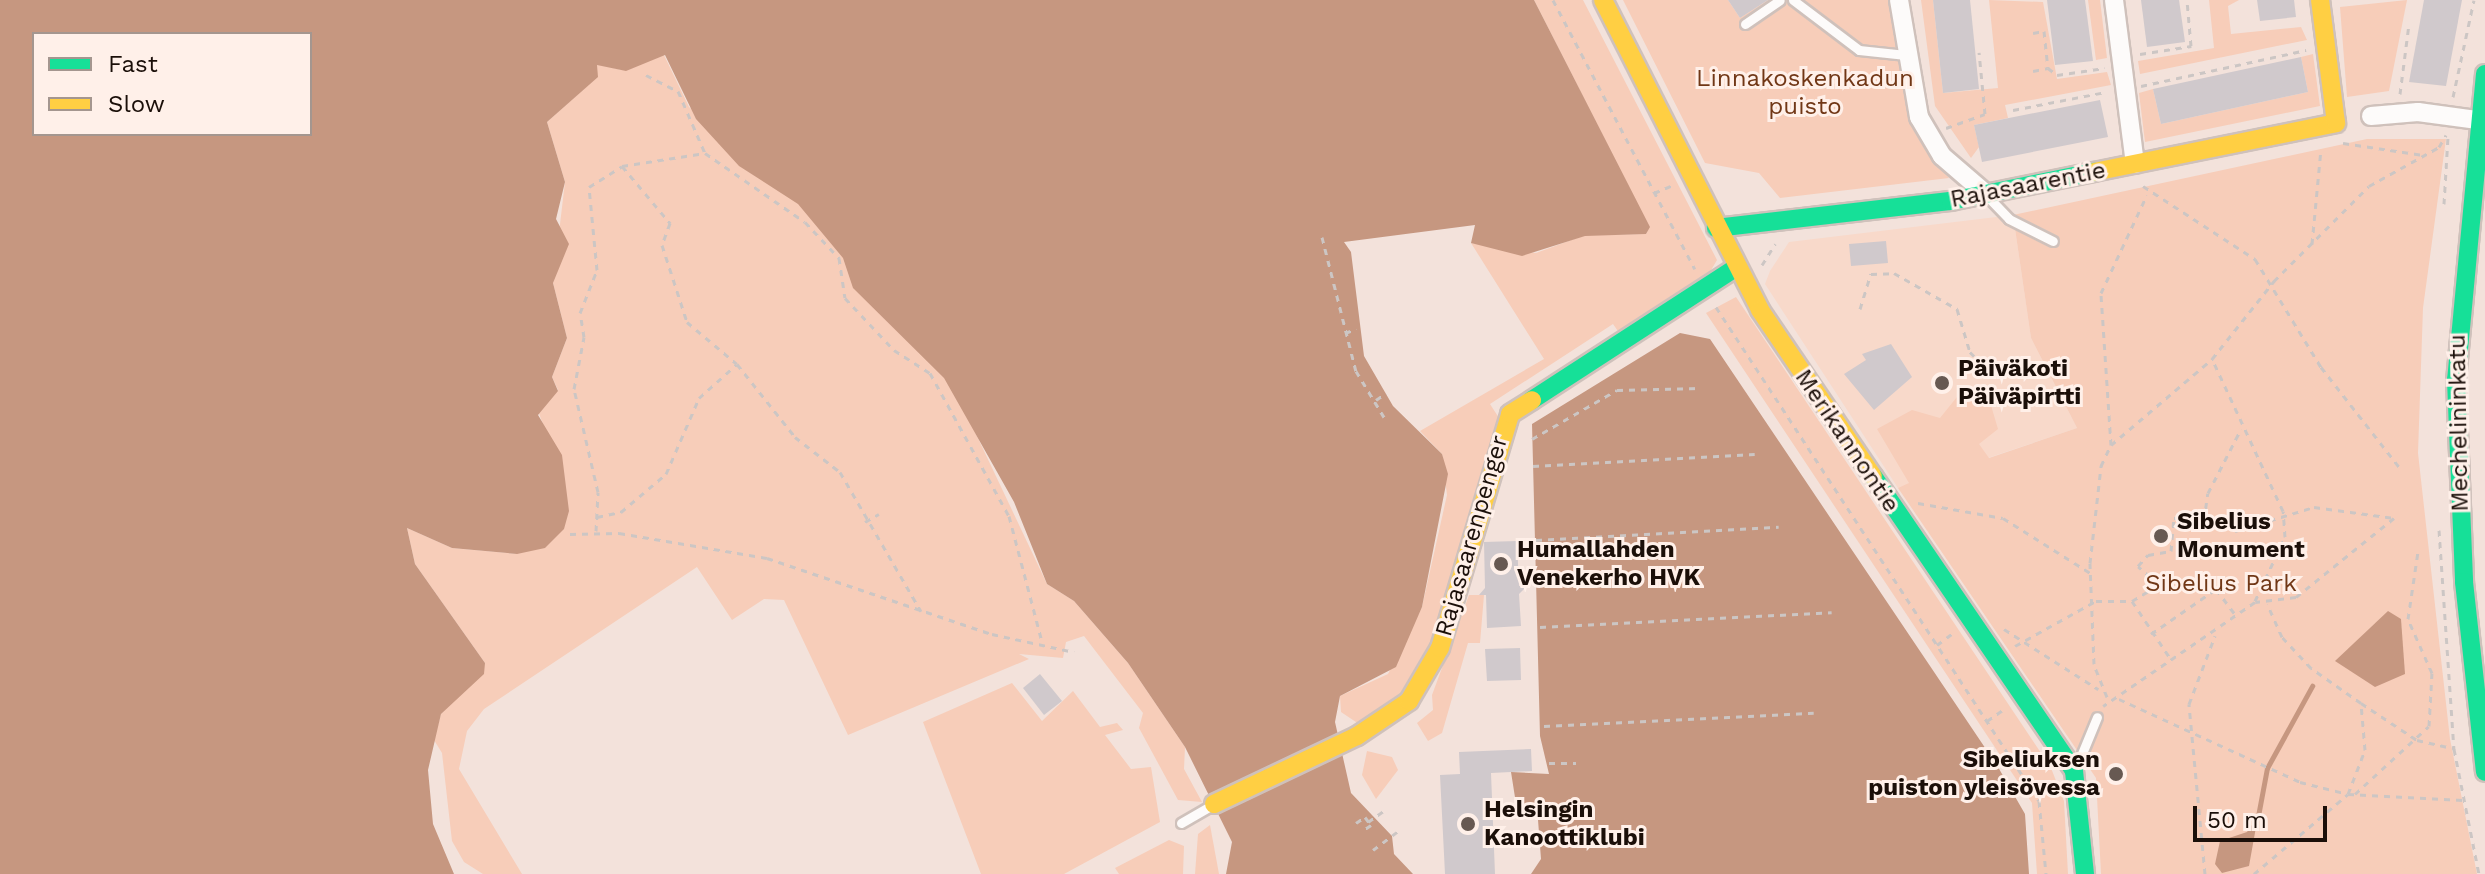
<!DOCTYPE html>
<html>
<head>
<meta charset="utf-8">
<style>
  body { margin:0 }
  #map { position:relative; width:2485px; height:874px; overflow:hidden; background:#f3e2db; font-family:"Work Sans",sans-serif }
  div>[style] { position:absolute }
  [style*='--x'] { left:calc(var(--x)*1px); top:calc(var(--y)*1px); width:calc(var(--w)*1px); rotate:calc(var(--a)*1deg) }
  .built>* { inset:0; background:#f8d9ca }
  .green>* { inset:0; background:#f7cdb9 }
  .water>* { inset:0; background:#c69780 }
  .stream>* { height:5px; margin:-2.5px; padding:0 2.5px; transform-origin:2.5px; border-radius:2.5px; background:#c69780 }
  .building>* { inset:0; background:#d0c9cc }
  .path>* { height:3px; margin-top:-1.5px; transform-origin:0; background:repeating-linear-gradient(90deg,#ccc6c4 0 6px,transparent 0 12px) }
  .roads { filter:drop-shadow(2px 0 #cfc1bb) drop-shadow(-2px 0 #cfc1bb) drop-shadow(0 2px #cfc1bb) drop-shadow(0 -2px #cfc1bb) }
  .lane>* { height:9px; margin:-4.5px; padding:0 4.5px; transform-origin:4.5px; border-radius:4.5px; background:#fdfbfa }
  .street>* { height:18px; margin:-9px; padding:0 9px; transform-origin:9px; border-radius:9px; background:#fdfbfa }
  .fast>* { height:18px; margin:-9px; padding:0 9px; transform-origin:9px; border-radius:9px; background:#16e098 }
  .slow>* { height:18px; margin:-9px; padding:0 9px; transform-origin:9px; border-radius:9px; background:#ffcf43 }
  .dots>* { width:22px; height:22px; translate:-50% -50%; box-sizing:border-box; border:4px solid #fff0e9; border-radius:50% }
  span { translate:-50% -50%; white-space:nowrap; text-align:center; line-height:1.15; -webkit-text-stroke:6px #fff0e9; paint-order:stroke }
  .park-label { font-size:24px; color:#713716 }
  .street-label { font-size:24px; color:#1b0f09 }
  .poi-label { font-size:24px; color:#1b0f09; font-weight:700 }
  .left { translate:0 -50%; text-align:left }
  .right { translate:-100% -50%; text-align:right }
  .legend { position:absolute; left:32px; top:32px; width:280px; height:104px; box-sizing:border-box; background:#fff0e9; border:2px solid #a4968f; margin:0; padding:10px 14px; list-style:none; font-size:24px; color:#1b0f09 }
  .legend li { display:flex; align-items:center; gap:16px; height:40px }
  .legend b { width:40px; border:2px solid #a4968f }
  .scale { position:absolute; left:2193px; top:806px; width:134px; height:36px; box-sizing:border-box; border:4px solid #1b0f09; border-top:0; padding-left:10px; font-size:24px; line-height:28px; white-space:nowrap; color:#1b0f09; -webkit-text-stroke:6px #fff0e9; paint-order:stroke }
</style>
</head>
<body>
<div id="map">
  <div class="built">
    <div style="clip-path:polygon(2013px 215px,2031px 338px,2077px 428px,1898px 488px,1765px 284px,1770px 271px,1789px 242px)"></div>
  </div>
  <div class="green">
    <div style="clip-path:polygon(1534px 0,1583px 0,1717px 260px,1707px 277px,1620px 334px,1613px 324px,1490px 404px,1499px 418px,1432px 648px,1403px 695px,1362px 726px,1341px 712px,1340px 696px,1388px 674px,1422px 607px,1447px 495px,1442px 454px,1420px 431px,1544px 359px,1471px 243px,1536px 253px,1585px 235px,1646px 234px,1649px 227px)"></div>
    <div style="clip-path:polygon(1623px 0,1728px 0,1740px 18px,1768px 0,1888px 0,1911px 125px,1949px 178px,1780px 198px,1759px 173px,1705px 163px)"></div>
    <div style="clip-path:polygon(1921px 0,1933px 0,1943px 93px,1998px 88px,1989px 0,2043px 2px,2057px 79px,2107px 72px,2111px 85px,2005px 105px,2008px 118px,1974px 125px,1979px 147px,1971px 158px,1935px 106px)"></div>
    <div style="clip-path:polygon(2088px 0,2100px 0,2107px 58px,2096px 60px)"></div>
    <div style="clip-path:polygon(2209px 0,2239px 0,2228px 6px,2231px 34px,2301px 27px,2307px 40px,2140px 74px,2138px 61px,2214px 48px)"></div>
    <div style="clip-path:polygon(2407px 0,2389px 91px,2347px 97px,2340px 7px)"></div>
    <div style="clip-path:polygon(2313px 54px,2320px 106px,2145px 142px,2139px 93px,2153px 89px,2161px 124px,2308px 92px,2301px 57px)"></div>
    <div style="clip-path:polygon(650px 55px,664px 55px,689px 107px,810px 212px,941px 360px,1047px 584px,1074px 601px,1128px 663px,1185px 747px,1184px 769px,1202px 802px,1178px 800px,1139px 728px,1143px 713px,1084px 636px,1066px 642px,1063px 658px,1019px 654px,1029px 659px,848px 735px,784px 600px,764px 599px,732px 620px,697px 567px,484px 709px,467px 731px,459px 769px,522px 874px,483px 874px,464px 862px,452px 841px,442px 753px,434px 740px,441px 714px,485px 663px,415px 564px,407px 528px,452px 548px,517px 554px,551px 445px,538px 411px,558px 390px,552px 377px,567px 338px,553px 283px,565px 182px,547px 122px,597px 77px,597px 64px,622px 70px)"></div>
    <div style="clip-path:polygon(2367px 139px,2446px 139px,2423px 308px,2418px 453px,2450px 739px,2477px 874px,2101px 874px,2096px 778px,1898px 488px,1909px 483px,1877px 429px,1912px 410px,1940px 418px,1961px 392px,1987px 392px,1998px 429px,1979px 444px,1989px 458px,2077px 428px,2031px 338px,2013px 215px)"></div>
    <div style="clip-path:polygon(1736px 297px,2051px 768px,2064px 801px,2068px 874px,2037px 874px,2032px 803px,1706px 313px)"></div>
    <div style="clip-path:polygon(1469px 595px,1484px 595px,1480px 643px,1468px 643px,1442px 733px,1428px 741px,1417px 723px,1433px 710px,1432px 695px)"></div>
    <div style="clip-path:polygon(1012px 683px,1042px 721px,1073px 691px,1100px 727px,1117px 723px,1123px 730px,1105px 735px,1131px 769px,1151px 767px,1160px 822px,1064px 874px,981px 874px,923px 722px)"></div>
    <div style="clip-path:polygon(1367px 751px,1392px 757px,1398px 770px,1376px 799px,1362px 775px)"></div>
    <div style="clip-path:polygon(1210px 825px,1219px 874px,1195px 874px,1198px 834px)"></div>
    <div style="clip-path:polygon(1169px 840px,1184px 846px,1183px 874px,1119px 874px,1115px 868px)"></div>
  </div>
  <div class="water">
    <div style="clip-path:polygon(evenodd,0 0,1534px 0,1650px 227px,1646px 234px,1585px 236px,1522px 256px,1471px 243px,1475px 225px,1344px 242px,1351px 252px,1364px 356px,1393px 406px,1442px 454px,1448px 474px,1422px 607px,1396px 667px,1340px 696px,1335px 722px,1351px 793px,1392px 836px,1394px 854px,1413px 874px,1226px 874px,1232px 842px,1185px 747px,1128px 663px,1074px 601px,1047px 584px,1014px 502px,944px 378px,853px 288px,843px 258px,798px 204px,739px 166px,696px 119px,665px 55px,626px 71px,597px 65px,598px 77px,547px 122px,565px 182px,556px 219px,569px 244px,553px 283px,567px 338px,552px 377px,558px 391px,538px 415px,562px 455px,569px 511px,564px 529px,545px 548px,517px 554px,452px 548px,407px 528px,415px 564px,485px 663px,484px 674px,441px 714px,428px 770px,433px 824px,454px 874px,0 874px,0 0,34px 34px,310px 34px,310px 134px,34px 134px,34px 34px)"></div>
    <div style="clip-path:polygon(1680px 333px,1710px 339px,1998px 767px,2025px 814px,2029px 874px,1531px 874px,1541px 859px,1538px 820px,1517px 810px,1511px 772px,1549px 774px,1540px 736px,1532px 424px)"></div>
    <div style="clip-path:polygon(2388px 611px,2401px 619px,2405px 674px,2375px 687px,2335px 661px)"></div>
    <div style="clip-path:polygon(2258px 816px,2249px 866px,2222px 873px,2215px 864px,2220px 841px,2247px 832px)"></div>
  </div>
  <div class="stream">
    <div style="--x:2258;--y:816;--w:49;--a:-79.4"></div>
    <div style="--x:2267;--y:768;--w:94;--a:-61.2"></div>
  </div>
  <div class="building">
    <div style="clip-path:polygon(1728px 0,1768px 0,1740px 18px)"></div>
    <div style="clip-path:polygon(1933px 0,1970px 0,1979px 89px,1943px 93px)"></div>
    <div style="clip-path:polygon(2047px 0,2085px 0,2093px 61px,2055px 65px)"></div>
    <div style="clip-path:polygon(2141px 0,2179px 0,2185px 42px,2147px 47px)"></div>
    <div style="clip-path:polygon(2257px 0,2294px 0,2296px 17px,2260px 21px)"></div>
    <div style="clip-path:polygon(2424px 0,2462px 0,2446px 86px,2409px 82px)"></div>
    <div style="clip-path:polygon(2301px 57px,2308px 92px,2161px 124px,2153px 89px)"></div>
    <div style="clip-path:polygon(2100px 100px,2108px 137px,1982px 162px,1974px 125px)"></div>
    <div style="clip-path:polygon(1886px 241px,1888px 263px,1851px 266px,1849px 244px)"></div>
    <div style="clip-path:polygon(1891px 344px,1912px 377px,1874px 410px,1844px 374px,1866px 360px,1862px 354px)"></div>
    <div style="clip-path:polygon(1517px 541px,1519px 586px,1527px 586px,1519px 594px,1521px 626px,1487px 628px,1486px 595px,1479px 595px,1485px 588px,1484px 542px)"></div>
    <div style="clip-path:polygon(1520px 648px,1521px 680px,1487px 681px,1485px 649px)"></div>
    <div style="clip-path:polygon(1040px 674px,1062px 701px,1044px 715px,1023px 688px)"></div>
    <div style="clip-path:polygon(1531px 749px,1532px 771px,1491px 773px,1495px 874px,1445px 874px,1440px 775px,1460px 774px,1459px 752px)"></div>
    <div style="clip-path:polygon(2113px 764px,2120px 764px,2119px 784px,2112px 784px)"></div>
  </div>
  <div class="path">
    <div style="--x:1553;--y:0;--w:304;--a:62.2"></div>
    <div style="--x:2033;--y:33;--w:11;--a:-10"></div>
    <div style="--x:2044;--y:31;--w:37;--a:84"></div>
    <div style="--x:2048;--y:68;--w:11;--a:38"></div>
    <div style="--x:2057;--y:75;--w:48;--a:-8.5"></div>
    <div style="--x:2140;--y:54;--w:52;--a:-8.9"></div>
    <div style="--x:2191;--y:46;--w:46;--a:-95"></div>
    <div style="--x:2033;--y:71;--w:15;--a:-11"></div>
    <div style="--x:646;--y:75;--w:36;--a:27"></div>
    <div style="--x:678;--y:91;--w:68;--a:66.5"></div>
    <div style="--x:2141;--y:86;--w:169;--a:-12.3"></div>
    <div style="--x:2400;--y:94;--w:71;--a:-82.7"></div>
    <div style="--x:2453;--y:97;--w:99;--a:-77.8"></div>
    <div style="--x:2013;--y:110;--w:95;--a:-11"></div>
    <div style="--x:1946;--y:128;--w:41;--a:-19.7"></div>
    <div style="--x:1985;--y:114;--w:62;--a:-95.5"></div>
    <div style="--x:2343;--y:143;--w:81;--a:8.5"></div>
    <div style="--x:622;--y:166;--w:75;--a:49.9"></div>
    <div style="--x:670;--y:223;--w:23;--a:110"></div>
    <div style="--x:662;--y:245;--w:81;--a:72"></div>
    <div style="--x:687;--y:322;--w:65;--a:40"></div>
    <div style="--x:737;--y:364;--w:93;--a:51.5"></div>
    <div style="--x:795;--y:437;--w:57;--a:37.9"></div>
    <div style="--x:840;--y:472;--w:161;--a:59.8"></div>
    <div style="--x:2143;--y:186;--w:134;--a:33.1"></div>
    <div style="--x:2255;--y:259;--w:127;--a:58.6"></div>
    <div style="--x:2321;--y:367;--w:128;--a:52"></div>
    <div style="--x:1654;--y:193;--w:21;--a:-23"></div>
    <div style="--x:2444;--y:204;--w:67;--a:-86.6"></div>
    <div style="--x:1322;--y:237;--w:138;--a:75.8"></div>
    <div style="--x:1356;--y:371;--w:54;--a:58.7"></div>
    <div style="--x:2312;--y:244;--w:95;--a:-84.6"></div>
    <div style="--x:1762;--y:265;--w:25;--a:-58"></div>
    <div style="--x:1716;--y:307;--w:590;--a:56.82"></div>
    <div style="--x:2039;--y:801;--w:73;--a:84.5"></div>
    <div style="--x:1860;--y:309;--w:37;--a:-73"></div>
    <div style="--x:1871;--y:274;--w:23;--a:-2"></div>
    <div style="--x:1894;--y:273;--w:73;--a:29.7"></div>
    <div style="--x:1957;--y:309;--w:45;--a:73.2"></div>
    <div style="--x:1970;--y:352;--w:23;--a:45"></div>
    <div style="--x:1345;--y:333;--w:12;--a:-20"></div>
    <div style="--x:1376;--y:400;--w:12;--a:-35"></div>
    <div style="--x:1532;--y:439;--w:98;--a:-30"></div>
    <div style="--x:1617;--y:390;--w:84;--a:-1.4"></div>
    <div style="--x:2111;--y:445;--w:152;--a:-93.8"></div>
    <div style="--x:2101;--y:293;--w:108;--a:-64.9"></div>
    <div style="--x:1533;--y:466;--w:222;--a:-3.1"></div>
    <div style="--x:1918;--y:503;--w:86;--a:10"></div>
    <div style="--x:2003;--y:518;--w:105;--a:32.2"></div>
    <div style="--x:597;--y:517;--w:25;--a:-12"></div>
    <div style="--x:621;--y:512;--w:59;--a:-40.2"></div>
    <div style="--x:666;--y:474;--w:83;--a:-66.5"></div>
    <div style="--x:699;--y:398;--w:50;--a:-41.7"></div>
    <div style="--x:2204;--y:520;--w:27;--a:-82"></div>
    <div style="--x:2208;--y:493;--w:72;--a:-62.7"></div>
    <div style="--x:865;--y:522;--w:16;--a:-30"></div>
    <div style="--x:2439;--y:530;--w:220;--a:86.1"></div>
    <div style="--x:2454;--y:749;--w:127;--a:78.7"></div>
    <div style="--x:596;--y:531;--w:39;--a:-87"></div>
    <div style="--x:598;--y:492;--w:106;--a:-103.1"></div>
    <div style="--x:574;--y:389;--w:53;--a:-79.1"></div>
    <div style="--x:584;--y:337;--w:24;--a:-99"></div>
    <div style="--x:580;--y:313;--w:46;--a:-68.4"></div>
    <div style="--x:597;--y:270;--w:83;--a:-95.5"></div>
    <div style="--x:589;--y:187;--w:39;--a:-32"></div>
    <div style="--x:622;--y:166;--w:84;--a:-8.9"></div>
    <div style="--x:705;--y:153;--w:121;--a:34.6"></div>
    <div style="--x:805;--y:222;--w:50;--a:46.6"></div>
    <div style="--x:839;--y:258;--w:40;--a:81.5"></div>
    <div style="--x:845;--y:298;--w:71;--a:46.7"></div>
    <div style="--x:894;--y:350;--w:43;--a:32.6"></div>
    <div style="--x:930;--y:373;--w:163;--a:61.1"></div>
    <div style="--x:1009;--y:516;--w:130;--a:75.3"></div>
    <div style="--x:570;--y:534;--w:49;--a:-1.2"></div>
    <div style="--x:619;--y:533;--w:150;--a:9.6"></div>
    <div style="--x:767;--y:558;--w:237;--a:18.7"></div>
    <div style="--x:992;--y:634;--w:84;--a:12.4"></div>
    <div style="--x:1536;--y:540;--w:243;--a:-3.1"></div>
    <div style="--x:2132;--y:601;--w:72;--a:56.3"></div>
    <div style="--x:2255;--y:601;--w:71;--a:-64.9"></div>
    <div style="--x:2285;--y:537;--w:26;--a:-94"></div>
    <div style="--x:2283;--y:511;--w:168;--a:-115"></div>
    <div style="--x:2212;--y:359;--w:100;--a:-51.5"></div>
    <div style="--x:2274;--y:281;--w:134;--a:-45"></div>
    <div style="--x:2369;--y:186;--w:80;--a:-29.1"></div>
    <div style="--x:2439;--y:147;--w:14;--a:-60"></div>
    <div style="--x:1540;--y:627;--w:292;--a:-2.9"></div>
    <div style="--x:2004;--y:629;--w:112;--a:32.6"></div>
    <div style="--x:2151;--y:634;--w:79;--a:-34.7"></div>
    <div style="--x:2216;--y:589;--w:31;--a:53"></div>
    <div style="--x:1937;--y:645;--w:20;--a:-37"></div>
    <div style="--x:2015;--y:646;--w:93;--a:-29.1"></div>
    <div style="--x:2096;--y:601;--w:36;--a:0"></div>
    <div style="--x:2132;--y:601;--w:31;--a:-31"></div>
    <div style="--x:2159;--y:585;--w:28;--a:-138"></div>
    <div style="--x:2138;--y:566;--w:15;--a:-48"></div>
    <div style="--x:2148;--y:555;--w:23;--a:-10"></div>
    <div style="--x:2171;--y:551;--w:33;--a:-85"></div>
    <div style="--x:2174;--y:518;--w:59;--a:0"></div>
    <div style="--x:2233;--y:518;--w:13;--a:81"></div>
    <div style="--x:2235;--y:531;--w:83;--a:-16.9"></div>
    <div style="--x:2314;--y:507;--w:81;--a:7.8"></div>
    <div style="--x:2394;--y:518;--w:126;--a:141.1"></div>
    <div style="--x:2296;--y:597;--w:41;--a:173"></div>
    <div style="--x:2255;--y:602;--w:184;--a:145.6"></div>
    <div style="--x:2107;--y:697;--w:35;--a:-112"></div>
    <div style="--x:2094;--y:664;--w:101;--a:-92.3"></div>
    <div style="--x:2090;--y:563;--w:98;--a:-83.5"></div>
    <div style="--x:2101;--y:466;--w:23;--a:-65"></div>
    <div style="--x:2111;--y:445;--w:133;--a:-40.4"></div>
    <div style="--x:2119;--y:699;--w:199;--a:24.6"></div>
    <div style="--x:2300;--y:782;--w:49;--a:14"></div>
    <div style="--x:2348;--y:794;--w:115;--a:3"></div>
    <div style="--x:2361;--y:703;--w:67;--a:33.5"></div>
    <div style="--x:2417;--y:740;--w:37;--a:13"></div>
    <div style="--x:1987;--y:721;--w:21;--a:-35"></div>
    <div style="--x:1544;--y:726;--w:270;--a:-2.8"></div>
    <div style="--x:1549;--y:763;--w:27;--a:0"></div>
    <div style="--x:2355;--y:794;--w:100;--a:-42.6"></div>
    <div style="--x:2429;--y:726;--w:53;--a:-86.8"></div>
    <div style="--x:2432;--y:673;--w:59;--a:-114"></div>
    <div style="--x:2408;--y:619;--w:69;--a:-81.6"></div>
    <div style="--x:1516;--y:806;--w:41;--a:-2.8"></div>
    <div style="--x:1368;--y:822;--w:19;--a:-35"></div>
    <div style="--x:1356;--y:823;--w:11;--a:-34"></div>
    <div style="--x:1365;--y:817;--w:10;--a:53"></div>
    <div style="--x:1371;--y:825;--w:11;--a:146"></div>
    <div style="--x:1539;--y:836;--w:24;--a:-5"></div>
    <div style="--x:1373;--y:850;--w:31;--a:-37"></div>
    <div style="--x:2205;--y:874;--w:171;--a:-95.4"></div>
    <div style="--x:2189;--y:704;--w:73;--a:-69.1"></div>
    <div style="--x:2254;--y:874;--w:123;--a:-40.4"></div>
    <div style="--x:2348;--y:794;--w:47;--a:-68.9"></div>
    <div style="--x:2365;--y:750;--w:47;--a:-94.9"></div>
    <div style="--x:2361;--y:703;--w:61;--a:-145"></div>
    <div style="--x:2311;--y:668;--w:42;--a:-133.1"></div>
    <div style="--x:2282;--y:637;--w:36;--a:-114"></div>
  </div>
  <div class="roads">
    <div class="lane">
      <div style="--x:1793;--y:0;--w:83;--a:37.1"></div>
      <div style="--x:1859;--y:50;--w:47;--a:6.1"></div>
      <div style="--x:1745;--y:24;--w:42;--a:-34.4"></div>
      <div style="--x:1988;--y:197;--w:30;--a:46"></div>
      <div style="--x:2009;--y:219;--w:49;--a:26.6"></div>
      <div style="--x:2076;--y:768;--w:55;--a:-67.6"></div>
      <div style="--x:1181;--y:823;--w:34;--a:-30"></div>
    </div>
    <div class="street">
      <div style="--x:1899;--y:0;--w:119;--a:80.3"></div>
      <div style="--x:1919;--y:117;--w:45;--a:59.5"></div>
      <div style="--x:1942;--y:156;--w:58;--a:40.8"></div>
      <div style="--x:2114;--y:0;--w:165;--a:82.7"></div>
      <div style="--x:2371;--y:116;--w:47;--a:-4.9"></div>
      <div style="--x:2418;--y:112;--w:68;--a:7.7"></div>
    </div>
    <div class="fast">
      <div style="--x:2485;--y:74;--w:307;--a:95.4"></div>
      <div style="--x:2456;--y:380;--w:202;--a:87.7"></div>
      <div style="--x:2464;--y:582;--w:191;--a:83.7"></div>
      <div style="--x:1716;--y:228;--w:237;--a:-6.6"></div>
      <div style="--x:1951;--y:201;--w:146;--a:-11.5"></div>
      <div style="--x:1532;--y:400;--w:244;--a:-33"></div>
      <div style="--x:1873;--y:476;--w:357;--a:55.7"></div>
      <div style="--x:2074;--y:771;--w:104;--a:83.9"></div>
    </div>
    <div class="slow">
      <div style="--x:1603;--y:0;--w:347;--a:63.1"></div>
      <div style="--x:1760;--y:310;--w:201;--a:55.8"></div>
      <div style="--x:2094;--y:172;--w:247;--a:-11.4"></div>
      <div style="--x:2336;--y:123;--w:124;--a:-97.4"></div>
      <div style="--x:1214;--y:804;--w:158;--a:-25.4"></div>
      <div style="--x:1357;--y:736;--w:63;--a:-33.9"></div>
      <div style="--x:1409;--y:701;--w:61;--a:-59.7"></div>
      <div style="--x:1440;--y:648;--w:244;--a:-73.3"></div>
      <div style="--x:1510;--y:414;--w:26;--a:-32"></div>
    </div>
  </div>
  <div class="dots">
    <div style="left:1942px;top:383px;background:#675952"></div>
    <div style="left:2161px;top:536px;background:#675952"></div>
    <div style="left:1501px;top:564px;background:#675952"></div>
    <div style="left:2116px;top:774px;background:#675952"></div>
    <div style="left:1468px;top:824px;background:#675952"></div>
  </div>
  <div class="park-label">
    <span style="left:1805px;top:93px">Linnakoskenkadun<br>puisto</span>
    <span style="left:2221px;top:584px">Sibelius Park</span>
  </div>
  <div class="street-label">
    <span style="left:2028px;top:185px;rotate:-11deg">Rajasaarentie</span>
    <span style="left:2459px;top:423px;rotate:-91deg">Mechelininkatu</span>
    <span style="left:1847px;top:441px;rotate:56deg">Merikannontie</span>
    <span style="left:1472px;top:536px;rotate:-74deg">Rajasaarenpenger</span>
  </div>
  <div class="poi-label">
    <span class="left" style="left:1958px;top:383px">Päiväkoti<br>Päiväpirtti</span>
    <span class="left" style="left:2177px;top:536px">Sibelius<br>Monument</span>
    <span class="left" style="left:1517px;top:564px">Humallahden<br>Venekerho HVK</span>
    <span class="right" style="left:2100px;top:774px">Sibeliuksen<br>puiston yleisövessa</span>
    <span class="left" style="left:1484px;top:824px">Helsingin<br>Kanoottiklubi</span>
  </div>
  <ul class="legend">
  <li><b style="height:10px;background:#16e098"></b>Fast</li>
  <li><b style="height:10px;background:#ffcf43"></b>Slow</li>
  </ul>
  <div class="scale">50 m</div>
</div>
</body>
</html>
